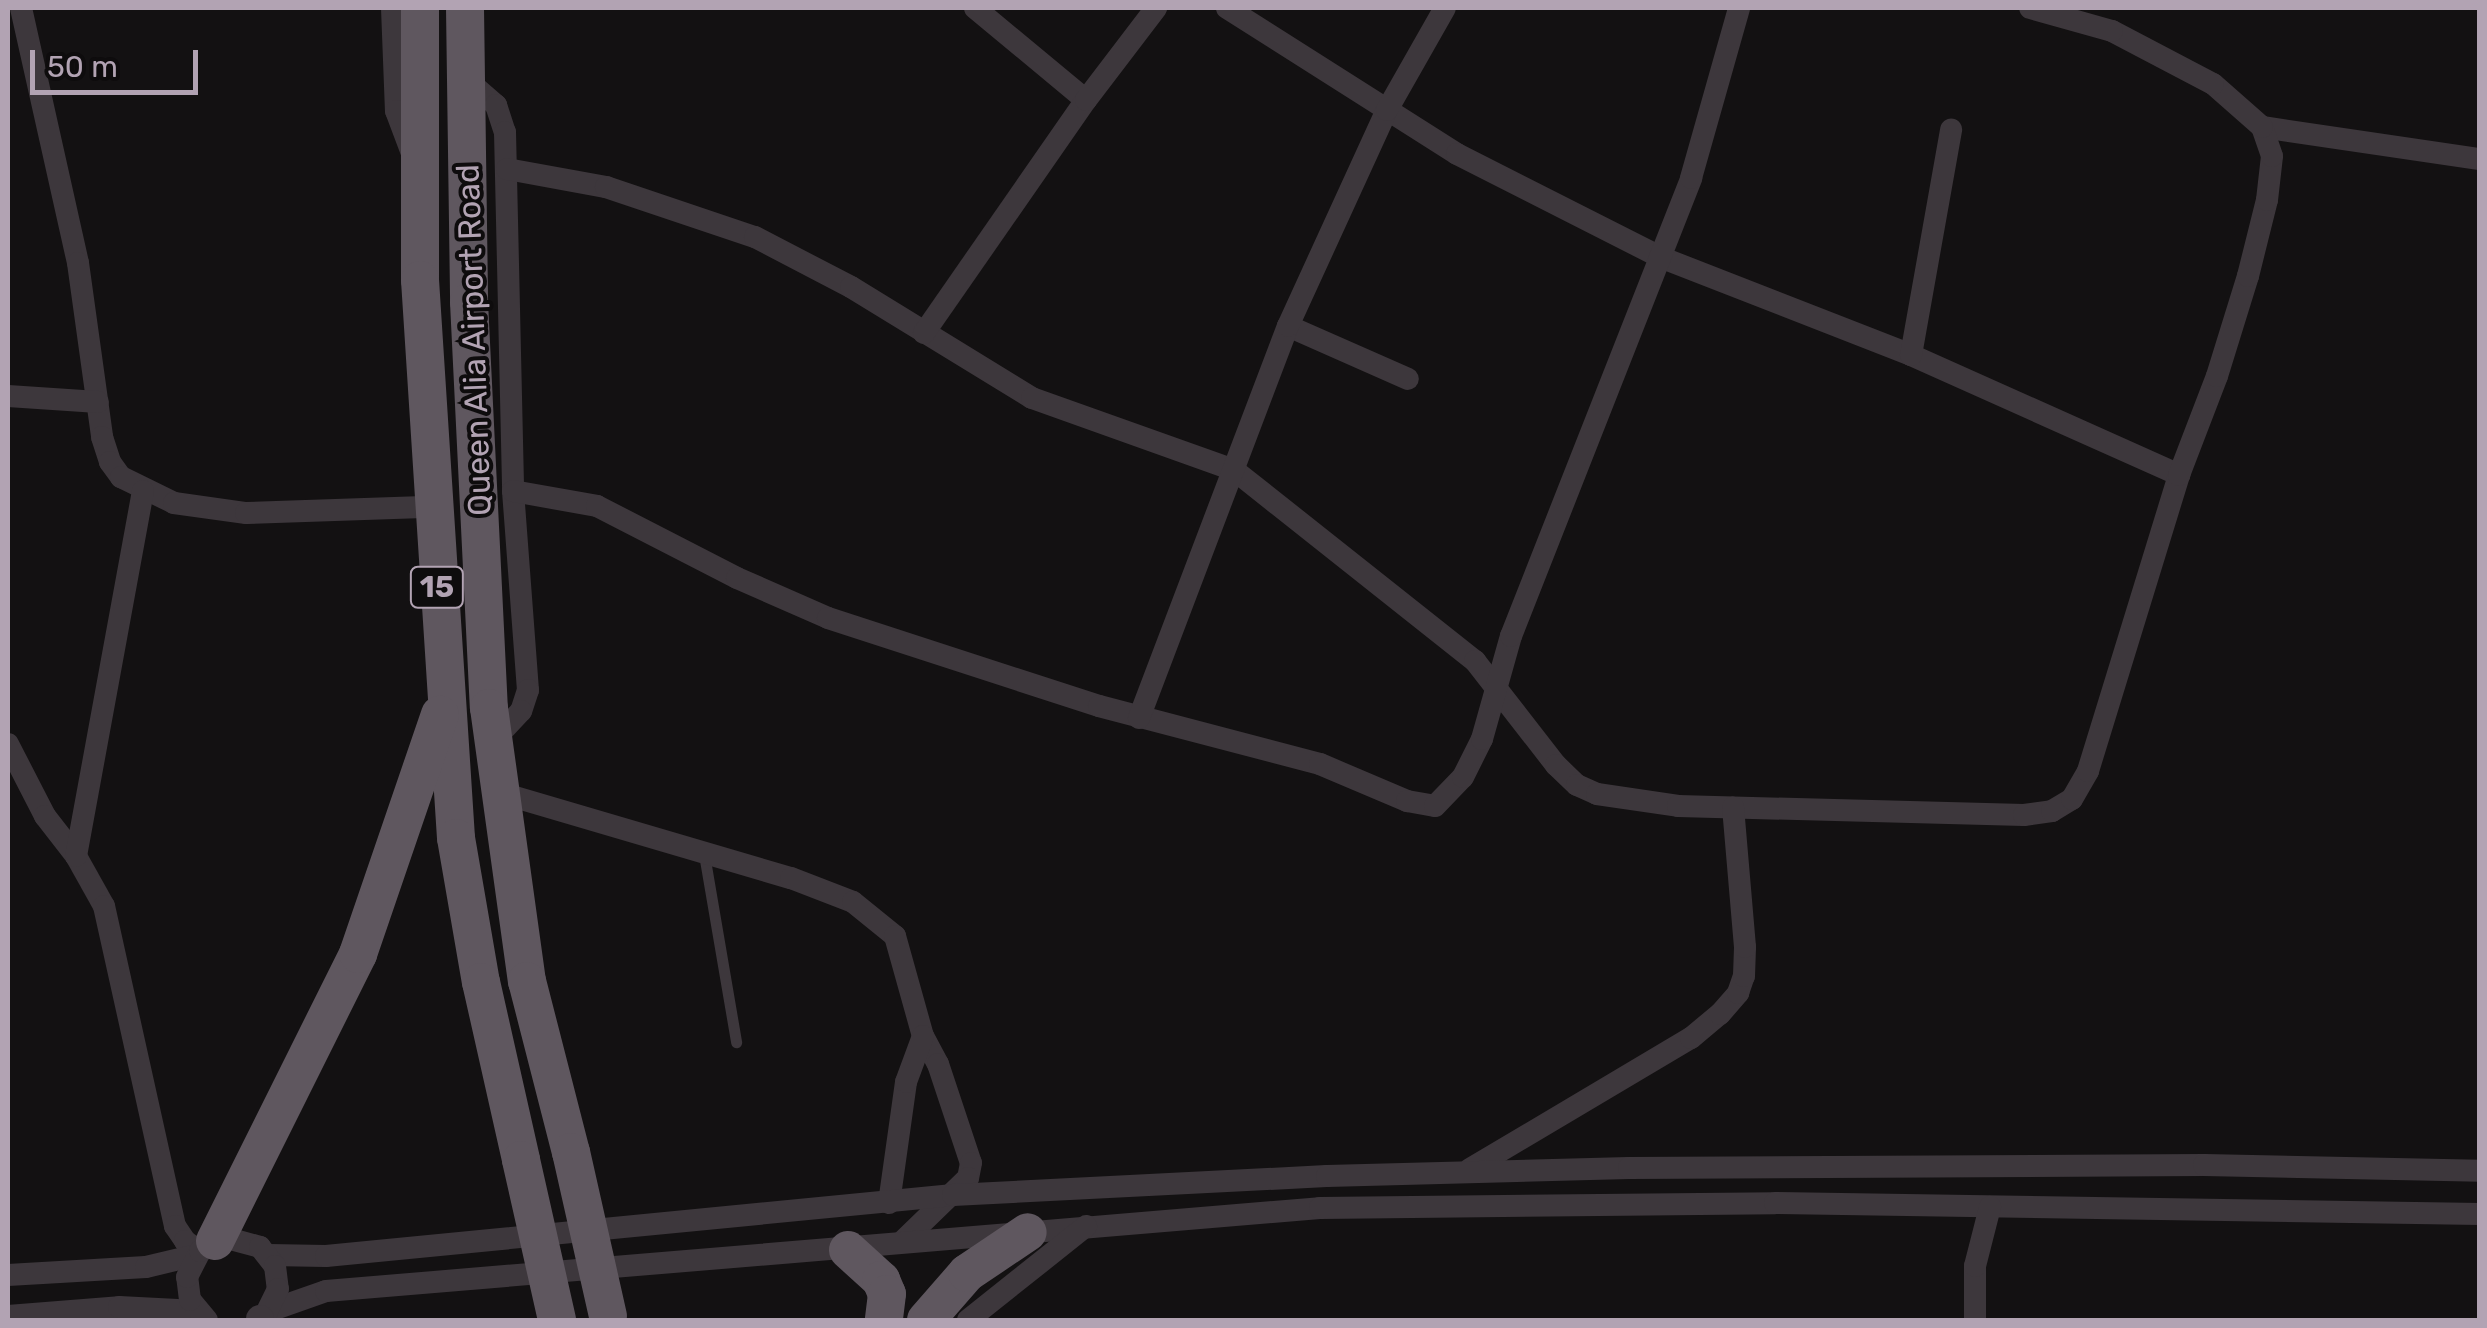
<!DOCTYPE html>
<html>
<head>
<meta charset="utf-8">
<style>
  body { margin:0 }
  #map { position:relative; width:2487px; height:1328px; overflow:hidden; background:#131112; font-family:Rubik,sans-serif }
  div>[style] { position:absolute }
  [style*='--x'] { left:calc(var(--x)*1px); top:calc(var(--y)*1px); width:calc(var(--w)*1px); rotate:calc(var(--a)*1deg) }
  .service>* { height:11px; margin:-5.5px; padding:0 5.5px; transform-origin:5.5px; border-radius:5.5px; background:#3d373c }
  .minor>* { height:22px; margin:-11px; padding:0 11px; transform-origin:11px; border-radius:11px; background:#3d373c }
  .tertiary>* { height:28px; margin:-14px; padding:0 14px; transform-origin:14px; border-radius:14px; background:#3d373c }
  .trunk>* { height:38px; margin:-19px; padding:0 19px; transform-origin:19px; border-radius:19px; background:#5f575f }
  .trunk-bridge>* { height:38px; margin:-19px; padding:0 19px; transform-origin:19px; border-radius:19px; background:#5f575f }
  span { translate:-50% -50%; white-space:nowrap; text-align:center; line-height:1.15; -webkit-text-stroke:8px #0e0c0d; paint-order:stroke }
  .shield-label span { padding:2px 8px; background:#0e0c0d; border:2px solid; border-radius:8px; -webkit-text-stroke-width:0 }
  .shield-label { font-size:30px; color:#b2a3b3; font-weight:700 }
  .street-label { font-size:32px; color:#b2a3b3 }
  .frame { position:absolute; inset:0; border:10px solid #b2a3b3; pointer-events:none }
  .scale { position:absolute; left:30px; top:50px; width:168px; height:45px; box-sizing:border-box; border:5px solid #b2a3b3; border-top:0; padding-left:12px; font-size:30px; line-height:35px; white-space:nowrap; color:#b2a3b3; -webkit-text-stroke:8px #0e0c0d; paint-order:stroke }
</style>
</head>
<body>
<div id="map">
  <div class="service">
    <div style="--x:704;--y:854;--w:191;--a:80.3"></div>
  </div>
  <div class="minor">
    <div style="--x:21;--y:8;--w:261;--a:77.4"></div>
    <div style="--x:78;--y:263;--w:176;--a:82.1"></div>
    <div style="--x:102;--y:437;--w:26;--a:72"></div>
    <div style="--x:110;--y:462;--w:19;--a:54"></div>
    <div style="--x:121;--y:477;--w:59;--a:26.1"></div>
    <div style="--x:174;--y:503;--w:73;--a:7.9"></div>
    <div style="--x:246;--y:513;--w:185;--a:-1.9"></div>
    <div style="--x:392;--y:8;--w:103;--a:87.8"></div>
    <div style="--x:396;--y:111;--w:43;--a:69.4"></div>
    <div style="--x:975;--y:8;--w:144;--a:39.7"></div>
    <div style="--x:1227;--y:8;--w:272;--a:32.4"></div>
    <div style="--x:1457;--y:154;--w:228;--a:26.9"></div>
    <div style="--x:1660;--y:257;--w:269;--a:21.3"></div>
    <div style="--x:1911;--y:355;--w:294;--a:24.1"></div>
    <div style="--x:466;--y:79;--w:40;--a:41"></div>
    <div style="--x:496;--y:105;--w:28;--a:72"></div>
    <div style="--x:505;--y:132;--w:359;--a:88.7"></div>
    <div style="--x:513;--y:491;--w:200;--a:85.7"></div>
    <div style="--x:528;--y:690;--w:22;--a:108"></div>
    <div style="--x:521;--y:711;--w:42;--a:133.1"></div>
    <div style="--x:2262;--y:127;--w:220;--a:8.4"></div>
    <div style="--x:507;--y:169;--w:101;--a:10.3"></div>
    <div style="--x:606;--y:187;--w:157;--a:18.6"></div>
    <div style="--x:755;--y:237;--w:108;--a:27.5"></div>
    <div style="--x:851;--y:287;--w:212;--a:31.5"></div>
    <div style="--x:1032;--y:398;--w:214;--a:19.6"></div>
    <div style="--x:1234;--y:470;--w:308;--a:38.4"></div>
    <div style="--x:1475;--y:661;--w:132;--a:52.1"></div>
    <div style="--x:1556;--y:765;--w:29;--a:44"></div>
    <div style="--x:1577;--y:785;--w:22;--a:24"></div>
    <div style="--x:1597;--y:794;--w:82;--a:8.4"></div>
    <div style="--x:1678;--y:806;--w:346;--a:1.5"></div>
    <div style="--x:2024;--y:815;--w:28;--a:-8"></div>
    <div style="--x:2052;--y:811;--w:23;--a:-31"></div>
    <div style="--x:2072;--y:799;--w:32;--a:-60"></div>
    <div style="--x:2088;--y:771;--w:310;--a:-72.9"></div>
    <div style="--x:2179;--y:475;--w:106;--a:-69"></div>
    <div style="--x:2217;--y:376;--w:105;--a:-72.8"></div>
    <div style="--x:2248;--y:276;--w:78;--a:-76"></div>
    <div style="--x:2267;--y:200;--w:44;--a:-83.5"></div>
    <div style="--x:2272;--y:156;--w:31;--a:-109"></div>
    <div style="--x:2262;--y:127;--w:65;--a:-138.7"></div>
    <div style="--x:2213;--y:84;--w:114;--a:-152.3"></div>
    <div style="--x:2112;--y:31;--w:85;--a:-164.3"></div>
    <div style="--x:1288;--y:326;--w:131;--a:23.8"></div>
    <div style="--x:924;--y:333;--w:284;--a:-55.2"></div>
    <div style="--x:1086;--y:100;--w:116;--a:-52.7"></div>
    <div style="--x:1911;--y:355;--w:229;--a:-79.9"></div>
    <div style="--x:8;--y:396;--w:90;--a:3.8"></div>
    <div style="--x:513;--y:491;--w:85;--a:10.1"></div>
    <div style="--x:597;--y:506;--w:157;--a:27.2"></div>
    <div style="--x:737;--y:578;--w:99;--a:23.7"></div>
    <div style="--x:828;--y:618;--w:285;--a:18"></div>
    <div style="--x:1099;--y:706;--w:228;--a:14.7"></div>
    <div style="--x:1320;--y:764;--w:95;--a:23"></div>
    <div style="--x:1407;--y:801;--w:28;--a:10"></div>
    <div style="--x:1435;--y:806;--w:40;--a:-46"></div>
    <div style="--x:1463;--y:777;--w:42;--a:-63.4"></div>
    <div style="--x:1482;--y:739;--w:107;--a:-74.3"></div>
    <div style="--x:1511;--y:636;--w:492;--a:-68.5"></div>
    <div style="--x:1691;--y:178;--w:177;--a:-74.2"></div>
    <div style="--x:1139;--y:718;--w:419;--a:-69.2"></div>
    <div style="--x:1288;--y:326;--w:238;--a:-65.4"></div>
    <div style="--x:1387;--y:110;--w:117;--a:-60.4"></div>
    <div style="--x:8;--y:744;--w:81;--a:62.8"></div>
    <div style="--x:45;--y:816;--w:51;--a:52.2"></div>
    <div style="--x:76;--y:856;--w:57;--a:60.8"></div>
    <div style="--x:104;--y:906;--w:328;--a:77.5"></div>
    <div style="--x:175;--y:1226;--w:18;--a:56"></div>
    <div style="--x:185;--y:1241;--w:18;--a:34"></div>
    <div style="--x:498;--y:792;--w:305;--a:16.4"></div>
    <div style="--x:791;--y:878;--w:66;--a:21.2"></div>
    <div style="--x:853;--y:902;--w:54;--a:39"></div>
    <div style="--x:895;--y:936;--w:104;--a:74.4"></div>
    <div style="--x:923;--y:1036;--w:32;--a:62"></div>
    <div style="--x:938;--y:1064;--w:104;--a:71.6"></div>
    <div style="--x:971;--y:1163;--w:15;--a:101"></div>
    <div style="--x:968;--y:1178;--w:92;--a:135.9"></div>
    <div style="--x:76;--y:856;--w:371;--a:-79.6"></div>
    <div style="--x:1470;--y:1169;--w:257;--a:-30.7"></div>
    <div style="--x:1691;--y:1038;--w:38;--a:-40"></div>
    <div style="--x:1720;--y:1014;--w:28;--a:-49"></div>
    <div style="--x:1738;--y:993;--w:18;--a:-71"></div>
    <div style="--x:1744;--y:976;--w:29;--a:-88"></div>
    <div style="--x:1745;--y:947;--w:140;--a:-94.9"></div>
    <div style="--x:889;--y:1203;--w:122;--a:-82"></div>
    <div style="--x:906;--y:1082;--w:49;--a:-69.7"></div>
    <div style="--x:269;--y:1255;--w:57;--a:1"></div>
    <div style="--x:326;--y:1256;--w:630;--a:-5.56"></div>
    <div style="--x:953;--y:1195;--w:374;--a:-2.9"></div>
    <div style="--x:1327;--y:1176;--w:302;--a:-1.5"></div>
    <div style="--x:1629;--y:1168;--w:575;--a:-0.3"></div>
    <div style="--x:2204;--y:1165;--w:276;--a:1.2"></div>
    <div style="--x:8;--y:1275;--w:138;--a:-3.3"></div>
    <div style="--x:146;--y:1267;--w:51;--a:-13.5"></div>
    <div style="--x:269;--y:1311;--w:60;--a:-19.3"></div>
    <div style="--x:326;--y:1291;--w:997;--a:-4.77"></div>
    <div style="--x:1320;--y:1208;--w:455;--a:-0.6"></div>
    <div style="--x:1775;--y:1203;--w:705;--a:0.89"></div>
    <div style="--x:8;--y:1316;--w:111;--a:-4.6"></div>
    <div style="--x:119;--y:1307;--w:78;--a:2.9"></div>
    <div style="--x:207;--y:1320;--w:26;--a:-130"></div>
    <div style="--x:190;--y:1300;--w:23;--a:-97"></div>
    <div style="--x:187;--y:1277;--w:29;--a:-63"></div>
    <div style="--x:200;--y:1251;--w:30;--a:-26"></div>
    <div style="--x:227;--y:1238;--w:34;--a:15"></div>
    <div style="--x:260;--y:1247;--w:24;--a:52"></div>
    <div style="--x:275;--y:1266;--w:23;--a:83"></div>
    <div style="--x:278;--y:1289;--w:28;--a:116"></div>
    <div style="--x:968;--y:1320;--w:151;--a:-38.5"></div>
    <div style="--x:1975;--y:1320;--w:54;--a:-90"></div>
    <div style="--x:1975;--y:1266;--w:61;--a:-75.7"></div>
  </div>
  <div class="tertiary">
    <div style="--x:260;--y:1319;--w:1;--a:90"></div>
  </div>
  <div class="trunk">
    <div style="--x:420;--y:8;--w:272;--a:90"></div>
    <div style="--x:420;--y:280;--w:559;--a:86.31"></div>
    <div style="--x:456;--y:838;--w:146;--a:80.2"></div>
    <div style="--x:481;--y:982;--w:182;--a:77.3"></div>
    <div style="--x:465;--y:8;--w:294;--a:89.2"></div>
    <div style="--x:469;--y:302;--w:406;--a:87.2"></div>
    <div style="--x:489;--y:708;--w:276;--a:82.1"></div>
    <div style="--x:527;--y:981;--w:177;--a:75.6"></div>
    <div style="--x:215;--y:1241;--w:321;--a:-63.5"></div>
    <div style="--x:358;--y:954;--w:253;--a:-71.1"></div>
    <div style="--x:848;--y:1250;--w:45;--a:42.3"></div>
    <div style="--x:881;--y:1280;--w:15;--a:67"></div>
    <div style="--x:887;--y:1294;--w:26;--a:97"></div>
    <div style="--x:926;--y:1320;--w:62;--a:-48.9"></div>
    <div style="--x:967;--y:1273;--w:73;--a:-33.9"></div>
  </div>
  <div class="trunk-bridge">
    <div style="--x:571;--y:1152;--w:168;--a:77.3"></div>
    <div style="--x:521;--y:1160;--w:164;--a:77.3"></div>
  </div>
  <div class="shield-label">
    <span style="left:437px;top:587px">15</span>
  </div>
  <div class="street-label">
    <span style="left:474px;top:340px;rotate:-92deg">Queen Alia Airport Road</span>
  </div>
  <div class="frame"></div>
  <div class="scale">50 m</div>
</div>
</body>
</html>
